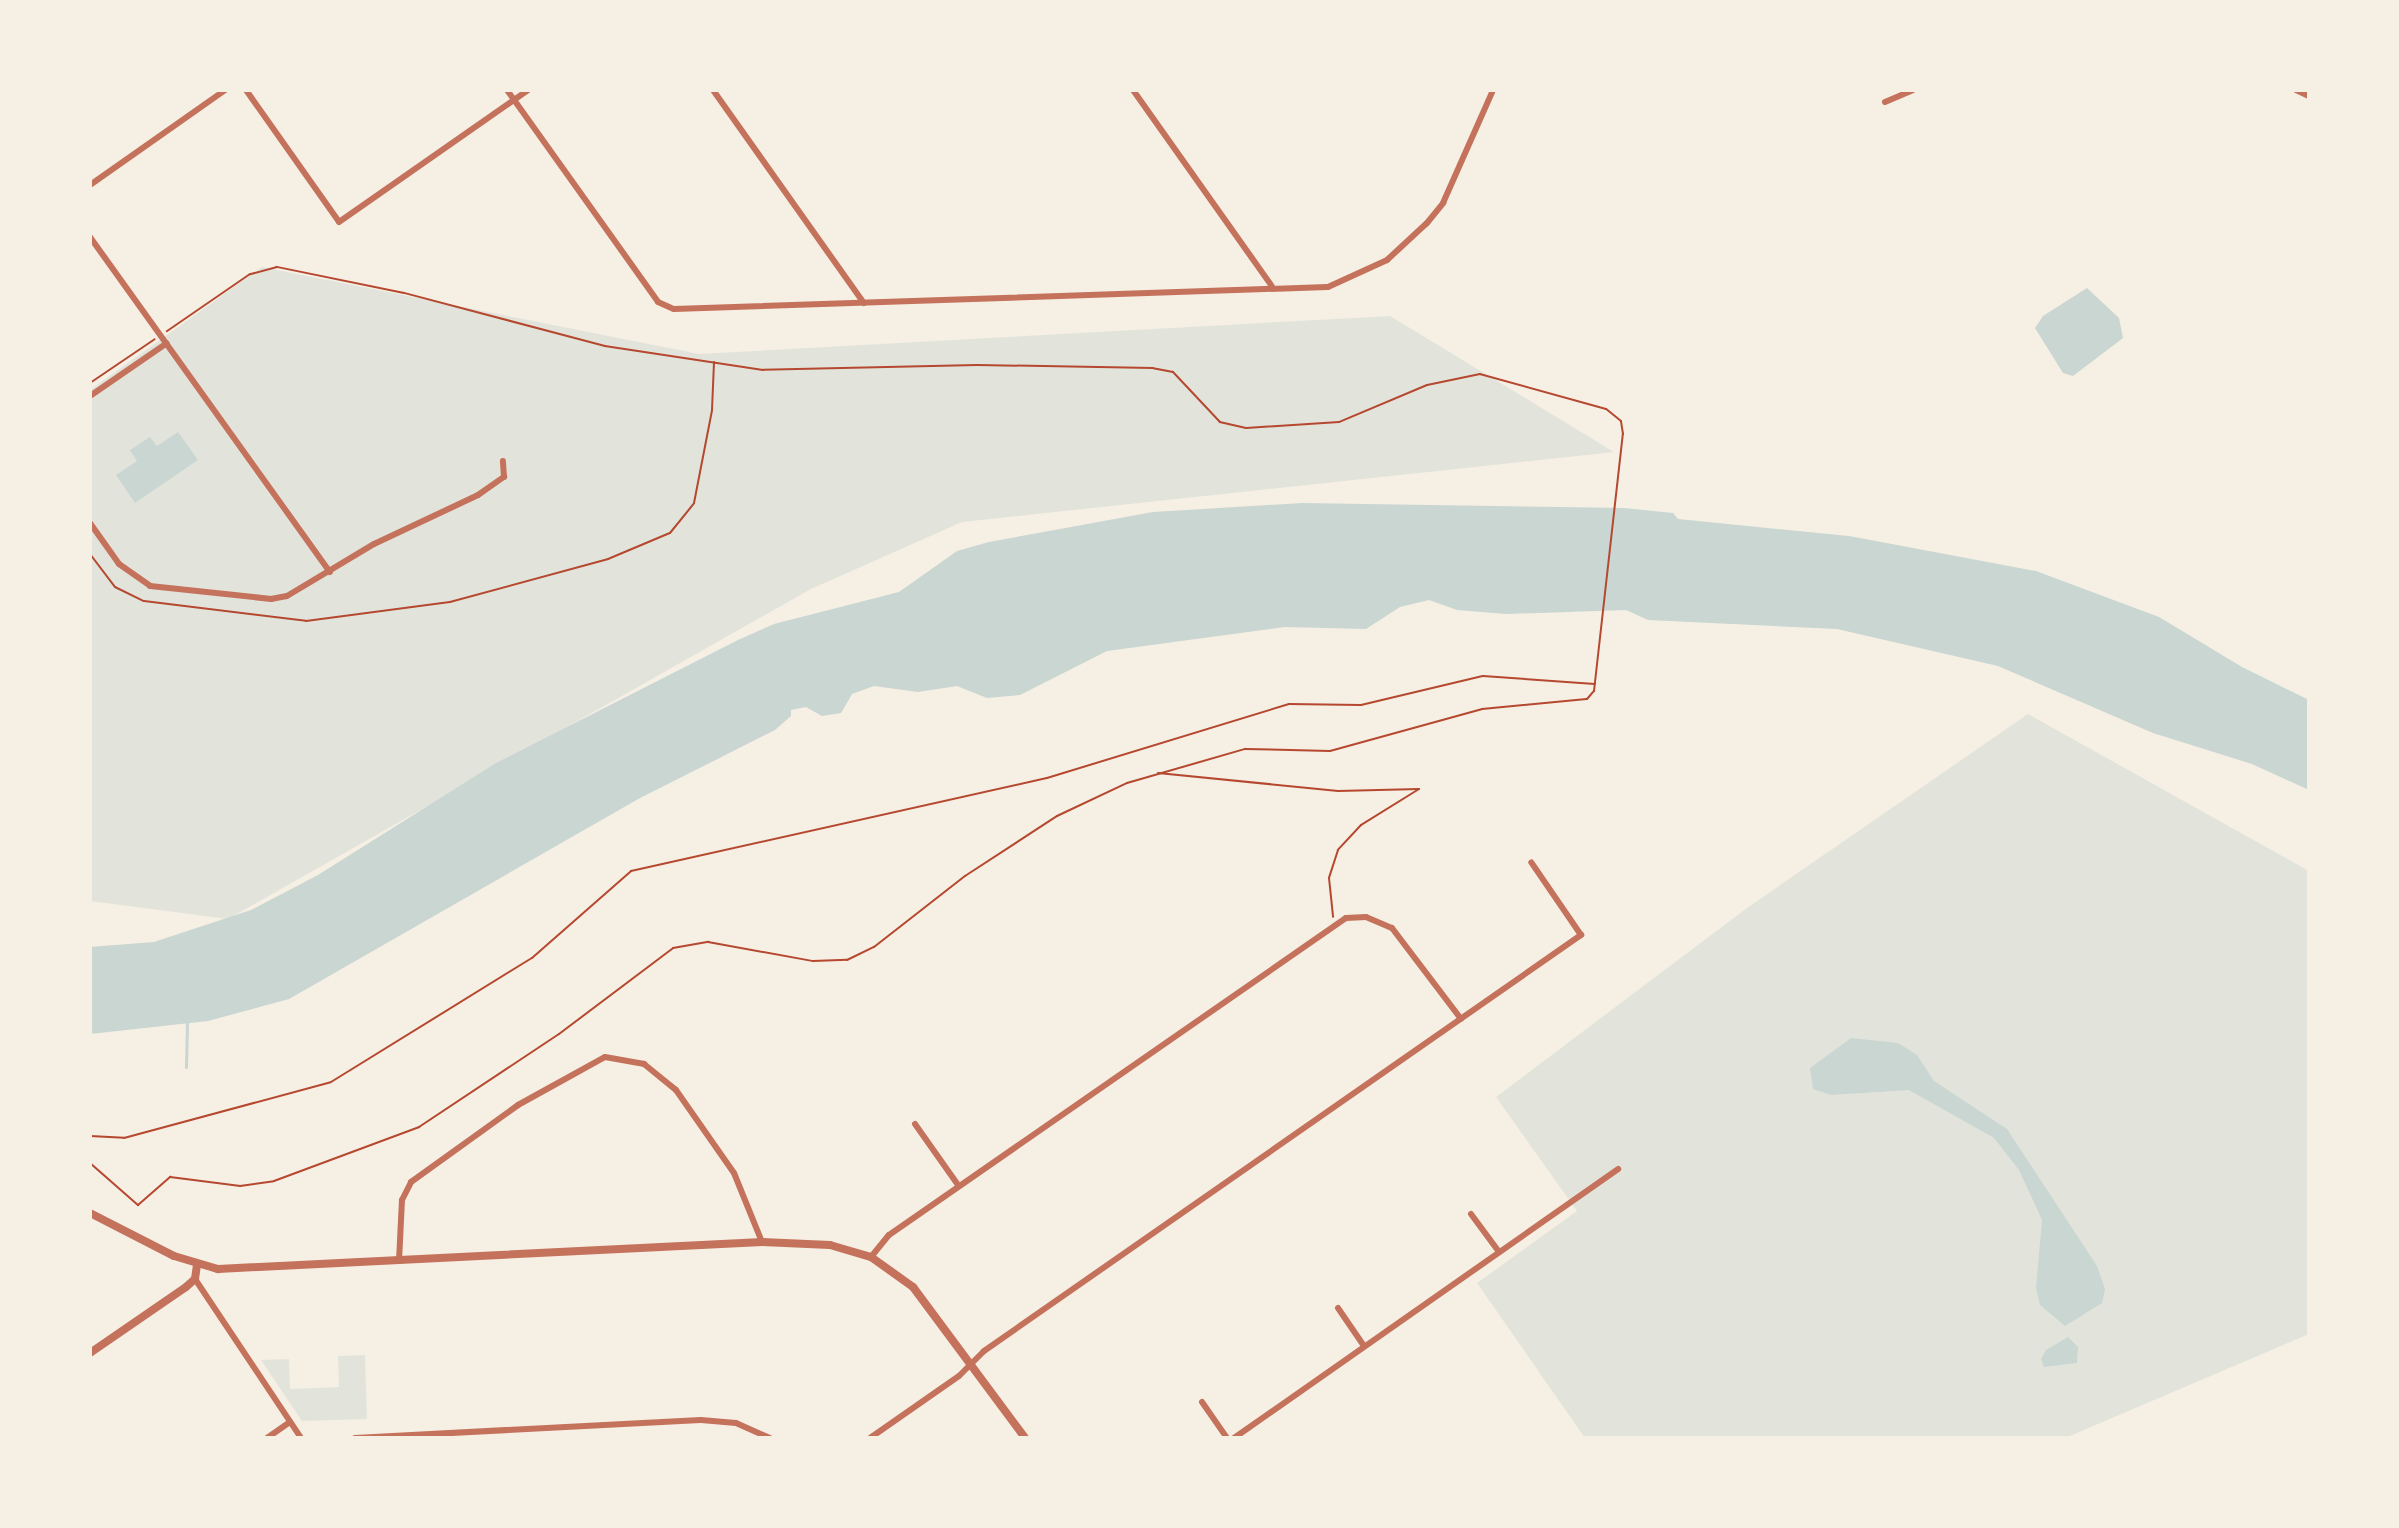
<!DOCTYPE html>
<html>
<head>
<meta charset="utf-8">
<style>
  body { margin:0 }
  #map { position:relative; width:2399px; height:1528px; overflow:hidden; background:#f6efe4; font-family:Roboto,sans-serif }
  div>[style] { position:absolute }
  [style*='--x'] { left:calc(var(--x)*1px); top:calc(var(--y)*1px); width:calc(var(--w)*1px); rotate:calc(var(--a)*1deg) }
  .green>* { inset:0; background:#e2e4dc }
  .water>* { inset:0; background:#c9d6d2 }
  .stream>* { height:3px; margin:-1.5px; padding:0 1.5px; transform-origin:1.5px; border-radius:1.5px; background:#c9d6d2 }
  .path>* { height:2px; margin:-1px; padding:0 1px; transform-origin:1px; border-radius:1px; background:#b5482f }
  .minor>* { height:6px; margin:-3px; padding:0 3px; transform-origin:3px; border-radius:3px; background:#c5725c }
  .tertiary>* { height:8px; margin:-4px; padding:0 4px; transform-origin:4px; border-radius:4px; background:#c5725c }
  span { translate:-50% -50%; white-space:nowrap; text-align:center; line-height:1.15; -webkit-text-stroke:7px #f6efe4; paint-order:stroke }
  .frame { position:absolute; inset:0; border:92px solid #f6efe4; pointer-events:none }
</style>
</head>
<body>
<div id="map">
  <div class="green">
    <div style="clip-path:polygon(262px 267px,699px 354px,1390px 316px,1614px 452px,962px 522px,811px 589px,228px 919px,90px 901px,90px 390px)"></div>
    <div style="clip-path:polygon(2028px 714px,2309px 871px,2309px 1334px,2065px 1438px,1585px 1438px,1477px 1283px,1577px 1211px,1496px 1097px,1747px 908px)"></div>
    <div style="clip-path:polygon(365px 1355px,367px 1419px,302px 1421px,261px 1360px,289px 1359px,290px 1389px,339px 1387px,338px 1356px)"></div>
  </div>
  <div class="water">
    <div style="clip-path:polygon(2087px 288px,2119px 318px,2123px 338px,2073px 376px,2063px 373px,2035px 328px,2043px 316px)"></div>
    <div style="clip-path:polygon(178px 432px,198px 460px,135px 503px,116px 475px,137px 461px,130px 450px,150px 437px,157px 446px)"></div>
    <div style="clip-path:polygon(1302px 503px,1624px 508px,1673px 513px,1678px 519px,1849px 536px,2036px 571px,2159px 617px,2242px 667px,2309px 700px,2309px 790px,2252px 764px,2153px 733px,1998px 666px,1837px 629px,1648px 620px,1626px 610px,1506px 614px,1457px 610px,1429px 600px,1400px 607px,1366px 629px,1285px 627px,1107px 651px,1020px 695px,987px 698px,957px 686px,918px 692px,874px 686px,852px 694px,841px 713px,822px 716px,806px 707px,791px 710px,791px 716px,775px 730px,640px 798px,289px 999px,208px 1021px,90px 1034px,90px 947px,154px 942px,251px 910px,318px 875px,496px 763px,738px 640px,774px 624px,899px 592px,957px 551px,989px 542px,1153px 512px)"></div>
    <div style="clip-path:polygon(1851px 1038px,1898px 1043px,1917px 1055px,1934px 1081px,2007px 1129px,2097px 1266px,2105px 1289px,2102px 1303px,2065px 1326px,2040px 1305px,2036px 1288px,2042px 1220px,2019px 1170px,1994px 1138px,1909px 1090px,1831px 1095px,1813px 1089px,1810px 1068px)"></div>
    <div style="clip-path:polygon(2068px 1337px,2078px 1347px,2077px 1363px,2044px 1367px,2041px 1359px,2046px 1350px)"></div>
  </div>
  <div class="stream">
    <div style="--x:186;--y:1067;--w:44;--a:-88.7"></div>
  </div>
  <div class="path">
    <div style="--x:90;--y:383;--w:78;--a:-34.1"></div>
    <div style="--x:90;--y:554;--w:41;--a:52.9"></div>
    <div style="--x:115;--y:587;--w:32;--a:26"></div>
    <div style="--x:144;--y:601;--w:163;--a:7"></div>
    <div style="--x:306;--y:621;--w:145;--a:-7.5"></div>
    <div style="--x:450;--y:602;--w:164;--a:-15.2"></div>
    <div style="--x:608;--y:559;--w:67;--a:-22.8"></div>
    <div style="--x:670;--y:533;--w:38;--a:-51"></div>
    <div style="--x:694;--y:503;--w:95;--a:-79"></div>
    <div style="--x:712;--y:410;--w:48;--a:-87.6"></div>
    <div style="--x:1158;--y:773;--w:181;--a:5.7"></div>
    <div style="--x:1338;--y:791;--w:81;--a:-1.4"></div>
    <div style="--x:1419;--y:789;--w:68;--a:148.2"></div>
    <div style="--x:1361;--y:825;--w:34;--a:133"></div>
    <div style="--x:1338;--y:850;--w:29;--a:108"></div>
    <div style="--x:1329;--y:878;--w:39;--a:84"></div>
    <div style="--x:90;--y:1136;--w:34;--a:3"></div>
    <div style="--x:124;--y:1138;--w:214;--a:-15.1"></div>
    <div style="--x:331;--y:1082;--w:236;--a:-31.7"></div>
    <div style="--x:532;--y:958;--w:132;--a:-41.3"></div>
    <div style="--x:631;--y:871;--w:426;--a:-12.6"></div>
    <div style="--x:1047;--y:778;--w:253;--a:-17"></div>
    <div style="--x:1289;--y:704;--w:72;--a:0.8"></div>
    <div style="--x:1361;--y:705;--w:125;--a:-13.4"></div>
    <div style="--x:1483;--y:676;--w:112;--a:4.1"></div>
    <div style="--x:90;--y:1163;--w:64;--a:41.2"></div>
    <div style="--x:138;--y:1205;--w:43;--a:-41.2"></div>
    <div style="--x:170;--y:1177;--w:71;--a:7.3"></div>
    <div style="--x:240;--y:1186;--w:34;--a:-8"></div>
    <div style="--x:274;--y:1181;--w:155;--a:-20.4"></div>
    <div style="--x:419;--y:1127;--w:168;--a:-33.6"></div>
    <div style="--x:559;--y:1034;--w:143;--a:-37"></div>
    <div style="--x:673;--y:948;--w:36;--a:-10"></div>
    <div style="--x:708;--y:942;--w:107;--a:10.3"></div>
    <div style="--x:813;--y:961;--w:34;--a:-2"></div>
    <div style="--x:847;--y:960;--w:30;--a:-26"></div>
    <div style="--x:874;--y:947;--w:115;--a:-38"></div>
    <div style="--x:965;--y:876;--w:110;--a:-33.1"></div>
    <div style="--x:1057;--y:816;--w:77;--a:-25.2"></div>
    <div style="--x:1127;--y:783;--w:123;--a:-16.1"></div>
    <div style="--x:1245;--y:749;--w:85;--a:1.3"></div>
    <div style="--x:1330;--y:751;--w:158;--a:-15.4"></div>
    <div style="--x:1482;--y:709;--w:105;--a:-5.4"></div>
    <div style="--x:1587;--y:699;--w:11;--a:-49"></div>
    <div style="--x:1594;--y:691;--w:259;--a:-83.6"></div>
    <div style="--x:1623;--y:434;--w:13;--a:-99"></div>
    <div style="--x:1621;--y:421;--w:19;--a:-141"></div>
    <div style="--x:1606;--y:409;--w:131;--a:-164.5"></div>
    <div style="--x:1480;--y:374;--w:54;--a:168.3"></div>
    <div style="--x:1427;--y:385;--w:95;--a:157.2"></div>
    <div style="--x:1339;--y:422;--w:93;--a:176.3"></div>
    <div style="--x:1246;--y:428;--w:27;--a:-167"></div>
    <div style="--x:1220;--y:422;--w:69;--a:-133.2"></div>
    <div style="--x:1173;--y:372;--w:20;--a:-169"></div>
    <div style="--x:1153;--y:368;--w:176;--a:-179"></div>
    <div style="--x:977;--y:365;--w:214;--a:178.7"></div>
    <div style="--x:763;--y:370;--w:160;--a:-171.4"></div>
    <div style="--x:605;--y:346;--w:208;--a:-165.2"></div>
    <div style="--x:404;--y:293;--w:130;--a:-168.4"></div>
    <div style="--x:277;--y:267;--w:28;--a:165"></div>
    <div style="--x:250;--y:274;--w:101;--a:145.5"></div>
  </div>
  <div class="minor">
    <div style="--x:246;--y:90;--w:161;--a:54.8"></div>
    <div style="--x:339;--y:222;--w:231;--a:-34.9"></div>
    <div style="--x:507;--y:90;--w:260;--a:54.5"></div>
    <div style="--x:658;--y:302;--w:17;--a:24"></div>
    <div style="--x:674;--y:309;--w:654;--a:-1.93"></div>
    <div style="--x:1328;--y:287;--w:65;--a:-24.6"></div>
    <div style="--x:1387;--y:260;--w:54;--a:-42.8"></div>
    <div style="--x:1427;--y:223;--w:26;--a:-51"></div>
    <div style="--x:1443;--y:203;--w:124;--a:-66.1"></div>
    <div style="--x:713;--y:90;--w:261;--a:54.7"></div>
    <div style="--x:1133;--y:90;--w:240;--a:54.7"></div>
    <div style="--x:2296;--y:90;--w:14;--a:25"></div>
    <div style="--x:1885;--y:102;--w:30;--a:-23"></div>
    <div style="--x:90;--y:185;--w:165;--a:-35.1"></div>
    <div style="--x:90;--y:237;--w:412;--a:54.4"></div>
    <div style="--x:90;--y:396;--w:93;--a:-34.5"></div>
    <div style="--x:90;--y:523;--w:50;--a:54.7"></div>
    <div style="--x:119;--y:564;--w:38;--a:35"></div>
    <div style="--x:150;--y:586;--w:122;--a:6.1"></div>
    <div style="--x:271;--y:599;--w:16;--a:-11"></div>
    <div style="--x:287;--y:596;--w:101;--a:-30.9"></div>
    <div style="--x:374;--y:544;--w:115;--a:-25.2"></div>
    <div style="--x:478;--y:495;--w:32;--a:-35"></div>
    <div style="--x:504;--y:477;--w:16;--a:-94"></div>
    <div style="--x:915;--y:1124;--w:75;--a:54.8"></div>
    <div style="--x:1471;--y:1214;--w:47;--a:53.6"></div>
    <div style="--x:871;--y:1257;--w:28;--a:-51"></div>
    <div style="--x:889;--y:1235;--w:556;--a:-34.75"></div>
    <div style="--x:1346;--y:918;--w:20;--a:-3"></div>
    <div style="--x:1366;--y:917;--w:28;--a:23"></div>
    <div style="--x:1392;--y:928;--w:114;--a:52.8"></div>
    <div style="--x:399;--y:1261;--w:61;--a:-87.2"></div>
    <div style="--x:402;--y:1200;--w:20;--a:-63"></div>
    <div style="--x:411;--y:1182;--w:132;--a:-35.7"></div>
    <div style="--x:518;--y:1105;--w:99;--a:-28.9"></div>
    <div style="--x:605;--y:1057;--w:40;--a:10"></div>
    <div style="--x:644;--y:1064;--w:41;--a:39.1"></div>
    <div style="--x:676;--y:1090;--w:101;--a:55.1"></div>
    <div style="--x:734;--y:1173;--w:74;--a:67.9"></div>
    <div style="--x:195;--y:1279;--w:191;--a:56.3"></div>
    <div style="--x:1338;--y:1308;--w:46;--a:55.6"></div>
    <div style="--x:1202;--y:1402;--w:44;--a:55.2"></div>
    <div style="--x:267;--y:1438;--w:28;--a:-35"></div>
    <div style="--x:355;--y:1438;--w:346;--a:-3"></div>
    <div style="--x:701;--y:1420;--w:35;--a:5"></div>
    <div style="--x:736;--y:1423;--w:37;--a:24"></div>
    <div style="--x:870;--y:1438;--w:108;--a:-34.9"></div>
    <div style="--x:959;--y:1376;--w:35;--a:-45"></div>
    <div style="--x:984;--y:1351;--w:728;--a:-34.87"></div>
    <div style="--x:1581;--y:935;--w:88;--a:-124.4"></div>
    <div style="--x:1234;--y:1438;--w:469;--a:-35"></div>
  </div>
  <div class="tertiary">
    <div style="--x:90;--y:1213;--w:94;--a:27.1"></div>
    <div style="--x:174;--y:1256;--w:46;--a:16.5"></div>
    <div style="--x:218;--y:1269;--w:545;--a:-2.84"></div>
    <div style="--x:762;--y:1242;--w:68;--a:2.5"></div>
    <div style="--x:830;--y:1245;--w:43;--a:16.3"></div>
    <div style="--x:871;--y:1257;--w:52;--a:35.5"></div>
    <div style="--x:913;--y:1287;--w:188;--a:53.4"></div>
    <div style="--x:90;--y:1353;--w:116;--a:-34.5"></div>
    <div style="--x:186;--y:1287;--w:12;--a:-42"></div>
    <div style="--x:195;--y:1279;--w:14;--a:-82"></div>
  </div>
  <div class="frame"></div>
</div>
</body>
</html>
